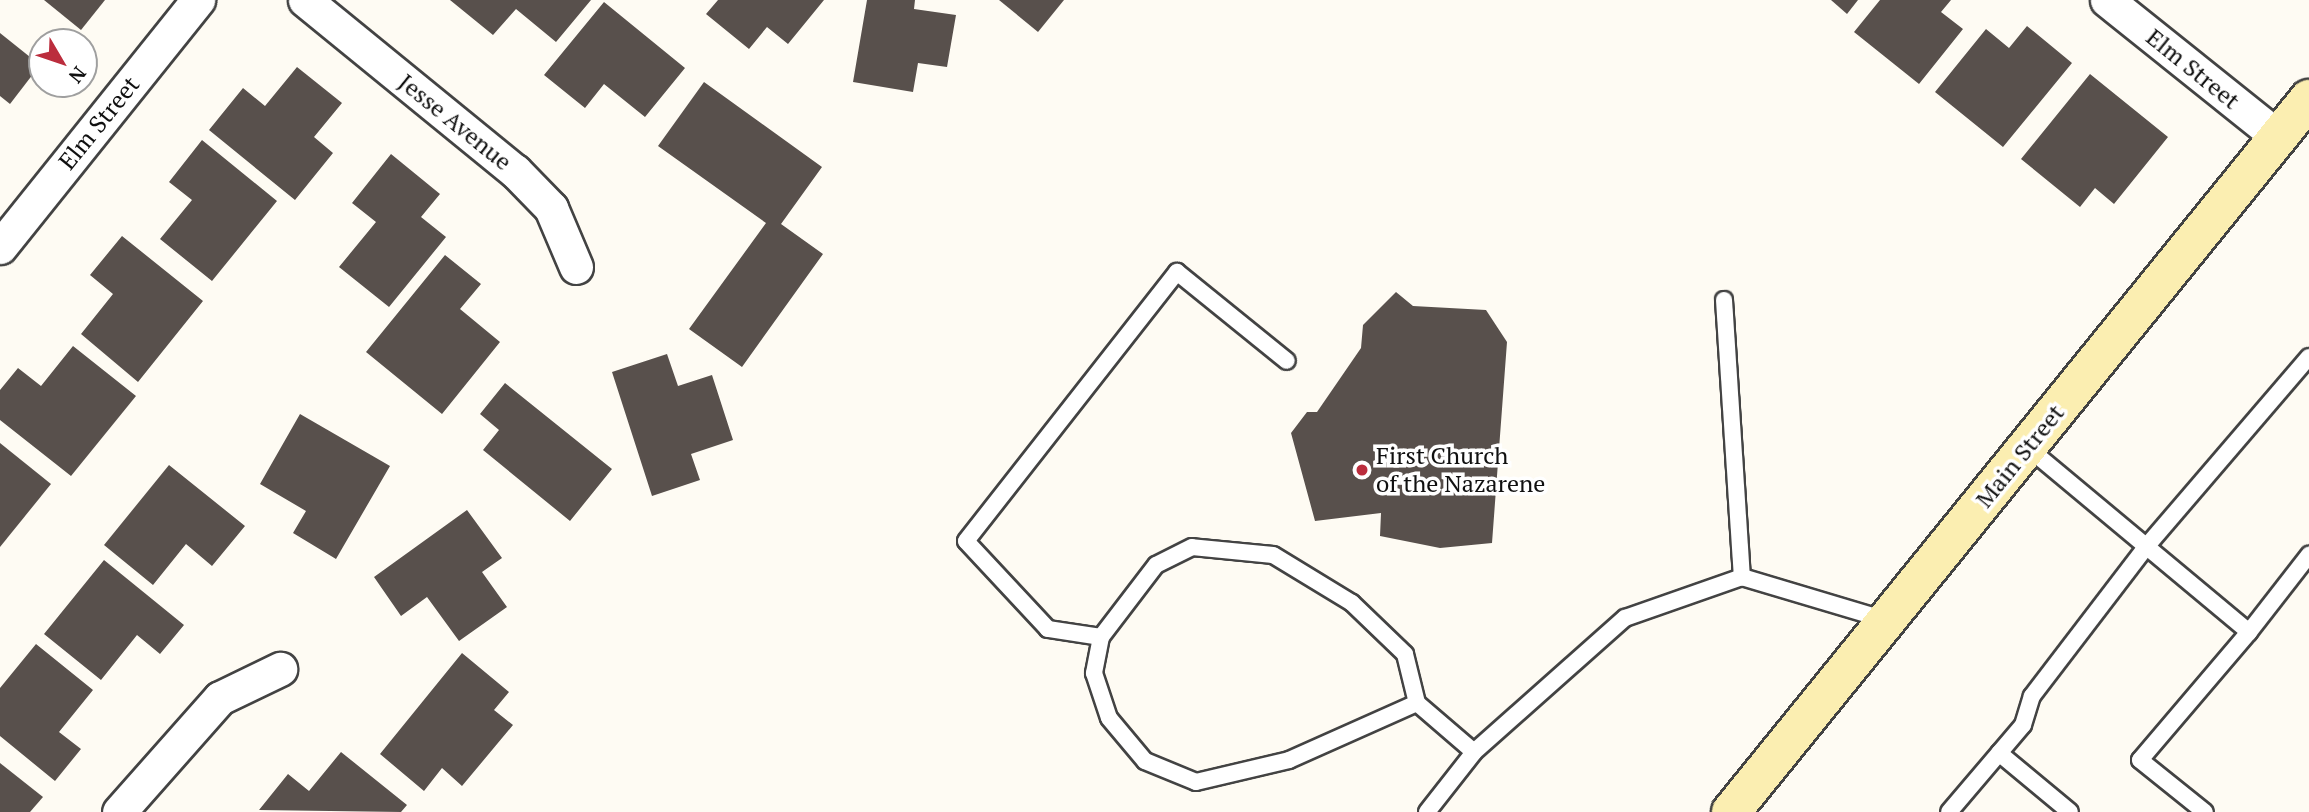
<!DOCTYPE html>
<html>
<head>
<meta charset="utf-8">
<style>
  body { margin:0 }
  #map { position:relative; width:2309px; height:812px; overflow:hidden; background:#fefbf3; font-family:"PT Serif",serif }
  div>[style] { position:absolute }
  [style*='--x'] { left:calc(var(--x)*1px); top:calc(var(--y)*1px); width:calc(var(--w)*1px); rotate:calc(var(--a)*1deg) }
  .building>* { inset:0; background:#58504c }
  .roads { filter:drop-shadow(2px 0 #434343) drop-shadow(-2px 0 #434343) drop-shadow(0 2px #434343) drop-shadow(0 -2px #434343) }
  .lane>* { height:16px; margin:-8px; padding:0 8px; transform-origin:8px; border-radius:8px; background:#fff }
  .street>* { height:33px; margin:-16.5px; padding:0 16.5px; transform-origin:16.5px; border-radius:16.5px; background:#fff }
  .secondary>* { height:38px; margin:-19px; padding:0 19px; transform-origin:19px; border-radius:19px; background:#fbeeb1 }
  .dots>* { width:19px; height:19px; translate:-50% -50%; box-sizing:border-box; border:4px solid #fff; border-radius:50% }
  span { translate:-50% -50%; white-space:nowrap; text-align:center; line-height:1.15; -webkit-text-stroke:7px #fff; paint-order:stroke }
  .street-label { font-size:24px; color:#101010 }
  .poi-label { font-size:24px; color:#101010 }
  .left { translate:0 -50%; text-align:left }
  .north { position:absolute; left:28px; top:28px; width:70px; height:70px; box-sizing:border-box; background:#fff; border:2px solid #9f9f9f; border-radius:50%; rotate:129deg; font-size:19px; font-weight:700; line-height:28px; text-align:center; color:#101010 }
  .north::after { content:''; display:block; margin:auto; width:24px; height:32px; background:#bb2d3d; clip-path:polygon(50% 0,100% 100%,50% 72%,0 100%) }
</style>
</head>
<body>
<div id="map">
  <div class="building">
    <div style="clip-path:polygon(44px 0,105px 0,81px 30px)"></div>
    <div style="clip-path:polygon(450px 0,591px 0,556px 42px,516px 9px,493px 35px)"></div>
    <div style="clip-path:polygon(718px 0,824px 0,788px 44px,767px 27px,749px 49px,706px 14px)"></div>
    <div style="clip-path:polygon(867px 0,915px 0,914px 9px,956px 15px,947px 67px,918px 63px,913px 92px,853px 82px)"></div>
    <div style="clip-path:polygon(999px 0,1064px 0,1038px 32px)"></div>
    <div style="clip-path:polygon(1831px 0,1858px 0,1847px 14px)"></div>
    <div style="clip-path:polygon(1880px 0,1951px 0,1941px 12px,1963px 29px,1919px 84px,1854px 32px)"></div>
    <div style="clip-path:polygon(604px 2px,685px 68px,645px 117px,604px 84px,585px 108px,544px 75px)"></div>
    <div style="clip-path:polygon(2027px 26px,2072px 63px,2003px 147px,1935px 92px,1986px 29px,2009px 48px)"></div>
    <div style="clip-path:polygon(0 33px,40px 65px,10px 104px,0 96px)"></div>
    <div style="clip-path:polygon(297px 67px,342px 103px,314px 137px,333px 153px,295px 200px,209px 130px,243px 88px,265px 106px)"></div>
    <div style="clip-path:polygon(2090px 74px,2168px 137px,2114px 204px,2095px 188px,2080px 207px,2021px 159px)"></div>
    <div style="clip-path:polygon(704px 82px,822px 167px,781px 224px,823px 254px,742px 367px,689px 329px,766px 223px,658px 146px)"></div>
    <div style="clip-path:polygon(202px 140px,277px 201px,212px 281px,160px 239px,192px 200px,169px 182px)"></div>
    <div style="clip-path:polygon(391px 154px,440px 194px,421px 217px,446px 237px,389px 307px,339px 267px,376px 222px,352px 203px)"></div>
    <div style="clip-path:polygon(122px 236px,203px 301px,138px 382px,81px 334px,113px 294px,90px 275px)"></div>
    <div style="clip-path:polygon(445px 255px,481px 284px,460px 309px,500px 342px,442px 414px,366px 352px)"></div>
    <div style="clip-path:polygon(1396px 292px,1413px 306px,1486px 310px,1507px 342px,1492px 543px,1440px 548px,1380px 536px,1381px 513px,1315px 521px,1291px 433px,1307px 412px,1317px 412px,1361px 348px,1363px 325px)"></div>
    <div style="clip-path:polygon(73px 346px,136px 396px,71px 476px,0 420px,0 390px,18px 368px,41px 386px)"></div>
    <div style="clip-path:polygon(667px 354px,678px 386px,712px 375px,733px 440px,691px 454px,700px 480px,652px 496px,612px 372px)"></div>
    <div style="clip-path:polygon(505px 383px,612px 469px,570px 521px,483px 450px,499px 430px,480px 414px)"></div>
    <div style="clip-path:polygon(300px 414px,390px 466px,336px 559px,293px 533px,306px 511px,260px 484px)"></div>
    <div style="clip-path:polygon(0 443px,51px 484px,0 547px)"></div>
    <div style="clip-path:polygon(169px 465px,245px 526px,212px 566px,186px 544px,153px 585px,104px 545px)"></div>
    <div style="clip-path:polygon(467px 510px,502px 558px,482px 572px,507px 607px,459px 641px,427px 597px,401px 616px,374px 577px)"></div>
    <div style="clip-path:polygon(104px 560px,184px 625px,160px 654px,137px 635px,101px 680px,44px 634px)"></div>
    <div style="clip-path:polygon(36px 644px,93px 690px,59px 732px,81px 749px,55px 781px,0 736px,0 688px)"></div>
    <div style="clip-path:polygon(462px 653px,509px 692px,494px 710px,513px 725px,462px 786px,442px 768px,424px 791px,380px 754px)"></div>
    <div style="clip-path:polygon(341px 752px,407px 805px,401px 812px,259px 810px,288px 774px,309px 791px)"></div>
    <div style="clip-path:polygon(0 763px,43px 797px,30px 812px,0 812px)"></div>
  </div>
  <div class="roads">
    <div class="lane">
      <div style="--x:1724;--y:300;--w:278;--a:86.3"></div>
      <div style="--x:2027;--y:447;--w:289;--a:39.8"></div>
      <div style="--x:2249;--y:632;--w:168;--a:130.4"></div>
      <div style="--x:2140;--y:760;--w:83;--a:38.7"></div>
      <div style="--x:2249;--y:632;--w:98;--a:-52.1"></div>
      <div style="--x:1101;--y:637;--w:54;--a:-171.4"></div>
      <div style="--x:1048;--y:629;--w:120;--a:-133"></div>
      <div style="--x:966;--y:541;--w:342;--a:-51.9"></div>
      <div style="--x:1177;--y:272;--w:141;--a:39"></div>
      <div style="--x:1417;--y:703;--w:50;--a:-103.8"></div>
      <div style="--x:1405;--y:654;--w:74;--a:-136.1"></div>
      <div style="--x:1352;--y:603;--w:92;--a:-148.7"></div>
      <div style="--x:1273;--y:555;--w:81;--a:-174.4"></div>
      <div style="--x:1192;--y:547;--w:40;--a:153.4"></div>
      <div style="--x:1156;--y:565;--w:91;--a:127.4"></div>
      <div style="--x:1101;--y:637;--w:37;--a:101"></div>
      <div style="--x:1094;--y:673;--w:47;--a:71.6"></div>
      <div style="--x:1109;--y:718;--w:56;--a:50.1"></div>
      <div style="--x:1145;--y:761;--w:55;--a:22.4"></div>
      <div style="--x:1196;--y:782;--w:96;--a:-13.3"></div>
      <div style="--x:1289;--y:760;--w:140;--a:-24"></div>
      <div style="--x:1417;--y:703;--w:75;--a:40.7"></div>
      <div style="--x:1999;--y:753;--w:92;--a:39.7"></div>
      <div style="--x:1427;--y:812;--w:76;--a:-51.9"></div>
      <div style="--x:1474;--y:752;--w:202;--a:-41.6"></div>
      <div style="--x:1625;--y:618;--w:124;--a:-19.3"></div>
      <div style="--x:1742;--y:577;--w:150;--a:16.6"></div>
      <div style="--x:1949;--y:812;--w:114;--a:-49.6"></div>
      <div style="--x:2023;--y:725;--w:30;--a:-73"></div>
      <div style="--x:2032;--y:696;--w:188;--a:-52.6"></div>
      <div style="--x:2146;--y:547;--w:250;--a:-49.4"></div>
    </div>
    <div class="street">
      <div style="--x:305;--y:0;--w:271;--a:39.2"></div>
      <div style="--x:515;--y:171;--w:52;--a:45.8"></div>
      <div style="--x:551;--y:208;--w:64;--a:67"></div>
      <div style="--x:2107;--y:0;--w:219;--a:38.7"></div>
      <div style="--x:0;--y:247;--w:317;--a:-51.3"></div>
      <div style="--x:119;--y:812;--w:152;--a:-48.5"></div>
      <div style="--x:220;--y:698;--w:67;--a:-25.8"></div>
    </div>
    <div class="secondary">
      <div style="--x:1731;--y:812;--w:918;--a:-50.97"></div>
    </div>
  </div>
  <div class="dots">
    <div style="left:1362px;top:470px;background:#bb2d3d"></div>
  </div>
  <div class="street-label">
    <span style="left:2193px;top:69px;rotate:39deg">Elm Street</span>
    <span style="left:455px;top:122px;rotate:39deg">Jesse Avenue</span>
    <span style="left:99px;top:123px;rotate:-51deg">Elm Street</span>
    <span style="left:2020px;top:456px;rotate:-51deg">Main Street</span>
  </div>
  <div class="poi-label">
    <span class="left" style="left:1376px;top:470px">First Church<br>of the Nazarene</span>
  </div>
  <div class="north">N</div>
</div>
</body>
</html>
